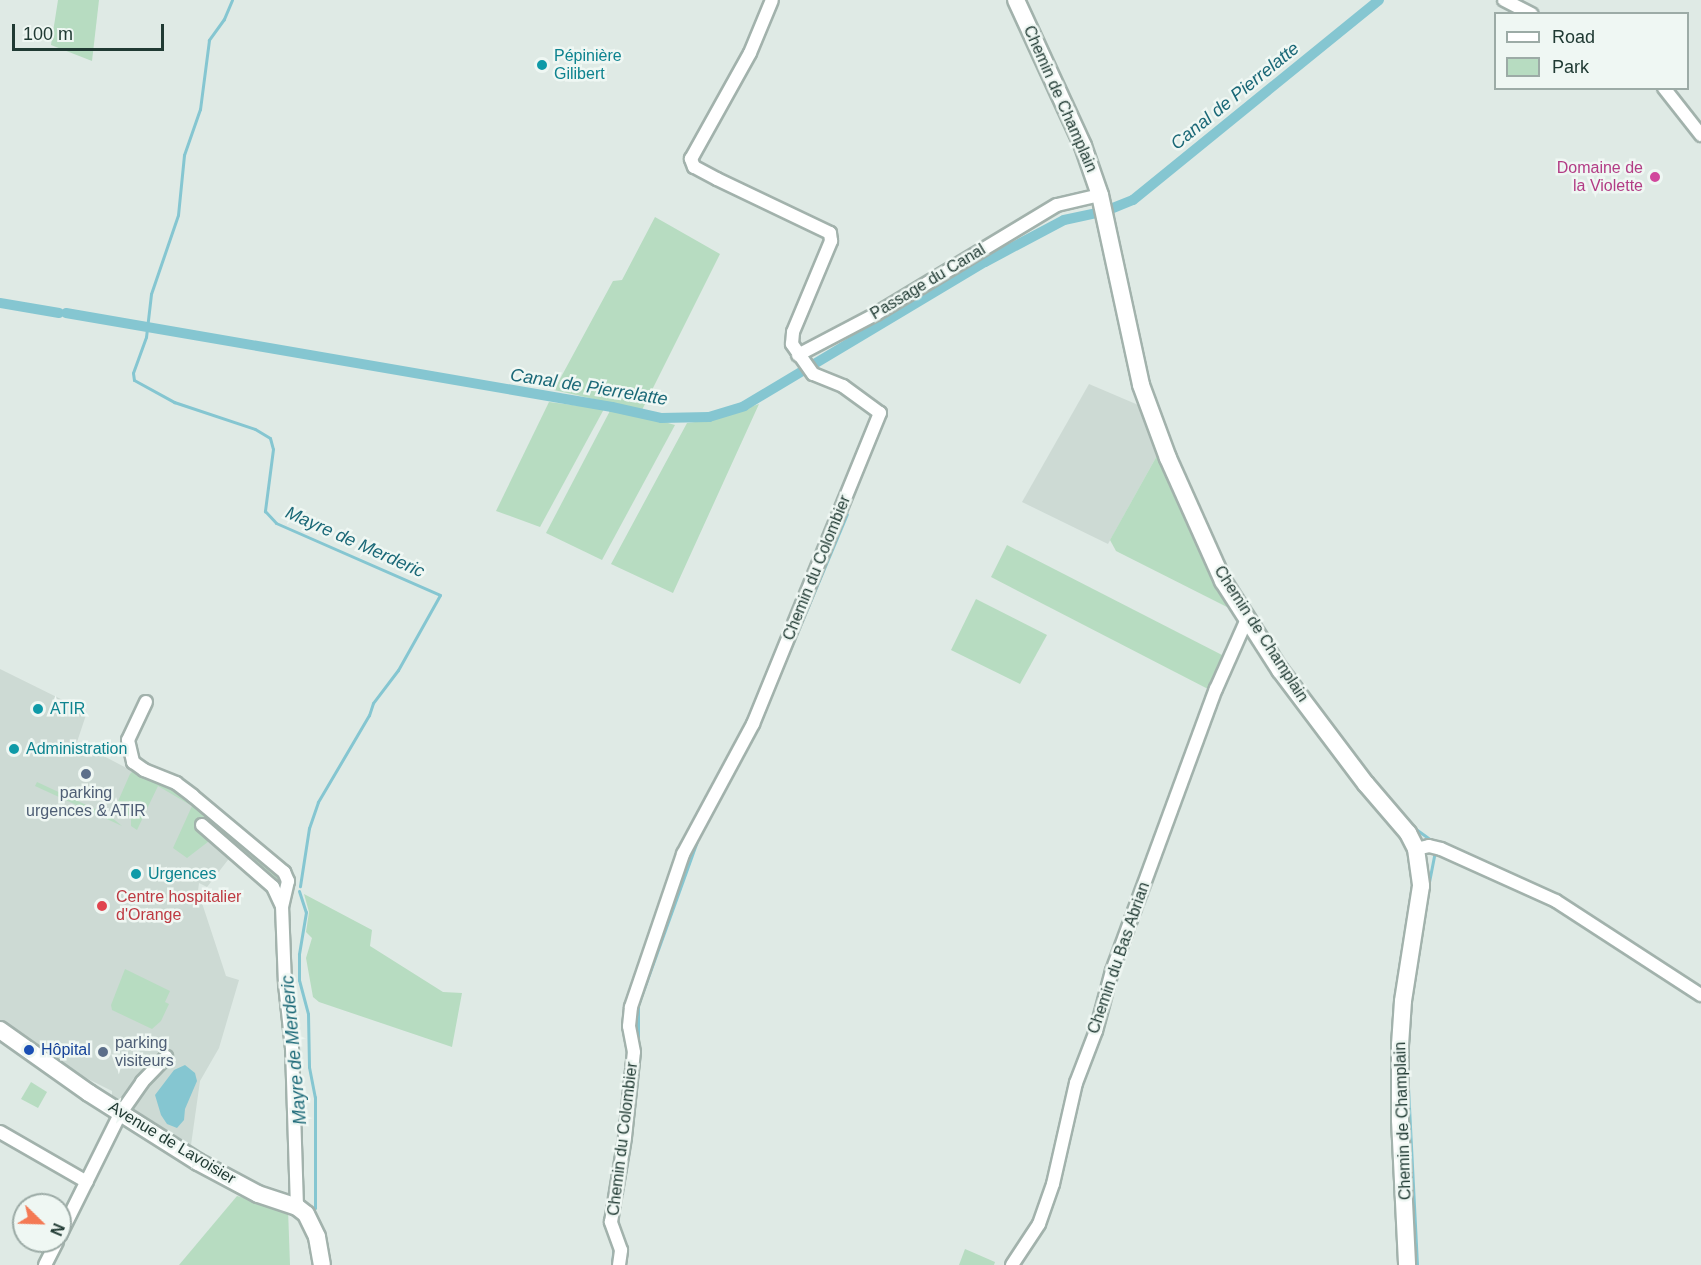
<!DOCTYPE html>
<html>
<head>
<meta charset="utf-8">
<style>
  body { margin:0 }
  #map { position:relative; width:1701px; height:1265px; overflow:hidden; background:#dfeae5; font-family:Arial,sans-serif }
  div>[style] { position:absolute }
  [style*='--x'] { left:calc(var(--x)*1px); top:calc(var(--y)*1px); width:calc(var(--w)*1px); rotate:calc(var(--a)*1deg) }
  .built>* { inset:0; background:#cddad4 }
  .green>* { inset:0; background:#b7dcc1 }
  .water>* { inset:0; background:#85c6d1 }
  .stream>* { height:3px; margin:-1.5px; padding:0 1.5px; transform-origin:1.5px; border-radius:1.5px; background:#85c6d1 }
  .canal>* { height:10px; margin:-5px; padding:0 5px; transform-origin:5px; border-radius:5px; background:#85c6d1 }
  .roads { filter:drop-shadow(2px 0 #a2b2ac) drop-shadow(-2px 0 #a2b2ac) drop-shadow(0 2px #a2b2ac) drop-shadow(0 -2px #a2b2ac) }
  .street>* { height:12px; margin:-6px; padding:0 6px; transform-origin:6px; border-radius:6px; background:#fff }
  .secondary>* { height:16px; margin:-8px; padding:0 8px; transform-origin:8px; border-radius:8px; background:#fff }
  .dots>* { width:16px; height:16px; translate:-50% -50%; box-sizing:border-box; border:3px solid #eff7f3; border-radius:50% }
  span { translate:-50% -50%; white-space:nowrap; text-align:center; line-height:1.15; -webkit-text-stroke:5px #eff7f3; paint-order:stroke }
  .culture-label { font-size:16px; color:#0d838f }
  .left { translate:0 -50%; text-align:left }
  .street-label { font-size:16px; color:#203a33 }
  .hotel-label { font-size:16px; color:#b23c85 }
  .right { translate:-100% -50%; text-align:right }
  .service-label { font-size:16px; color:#4e5e75 }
  .health-label { font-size:16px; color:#be3a42 }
  .transit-label { font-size:16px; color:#164399 }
  .water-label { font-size:18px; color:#1a6877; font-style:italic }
  .legend { position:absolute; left:1494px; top:12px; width:195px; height:78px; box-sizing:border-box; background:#eff7f3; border:2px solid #9caba6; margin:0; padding:8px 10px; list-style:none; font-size:18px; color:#203a33 }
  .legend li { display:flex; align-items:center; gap:12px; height:30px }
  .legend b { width:30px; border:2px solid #9caba6 }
  .north { position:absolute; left:12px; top:1193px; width:60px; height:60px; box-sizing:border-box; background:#eff7f3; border:2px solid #9caba6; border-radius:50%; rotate:113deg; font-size:16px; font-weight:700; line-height:24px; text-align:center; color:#203a33 }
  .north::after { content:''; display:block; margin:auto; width:21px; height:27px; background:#f47954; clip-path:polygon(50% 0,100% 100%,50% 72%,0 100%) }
  .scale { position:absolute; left:12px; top:24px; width:152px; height:27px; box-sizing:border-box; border:3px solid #203a33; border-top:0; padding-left:8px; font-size:18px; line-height:21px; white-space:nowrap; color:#203a33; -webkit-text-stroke:4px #eff7f3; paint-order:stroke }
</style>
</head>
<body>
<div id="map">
  <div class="built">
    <div style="clip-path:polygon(1089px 384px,1143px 407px,1159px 452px,1108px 544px,1022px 502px)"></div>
    <div style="clip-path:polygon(0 669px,87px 712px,77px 742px,195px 804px,231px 856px,207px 887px,199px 883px,198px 891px,226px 976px,239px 980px,219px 1048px,200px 1081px,191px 1145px,112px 1096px,112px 1091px,68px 1069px,46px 1050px,0 1021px)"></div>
  </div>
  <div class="green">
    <div style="clip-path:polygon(58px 0,99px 0,92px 61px,51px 45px)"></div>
    <div style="clip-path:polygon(655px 217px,720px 254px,642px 410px,554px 390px,613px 281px,622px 280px)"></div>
    <div style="clip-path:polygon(549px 402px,604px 409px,540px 527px,496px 511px)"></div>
    <div style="clip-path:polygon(759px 404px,673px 593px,611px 564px,687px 423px,711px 420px)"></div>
    <div style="clip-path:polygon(612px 407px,675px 425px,602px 560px,546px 533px)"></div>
    <div style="clip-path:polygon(1159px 452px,1219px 586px,1227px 607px,1116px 551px,1110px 540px)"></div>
    <div style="clip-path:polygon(1007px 545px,1224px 656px,1208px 689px,991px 577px)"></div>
    <div style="clip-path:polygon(976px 599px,1047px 635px,1020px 684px,951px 650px)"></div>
    <div style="clip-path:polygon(136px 768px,175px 784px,282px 873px,283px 887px,217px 835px,187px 858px,173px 848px,192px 806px,158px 786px,137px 830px,131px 826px,131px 817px,115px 808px,130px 774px)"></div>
    <div style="clip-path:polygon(37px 782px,110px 816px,122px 826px,35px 786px)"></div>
    <div style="clip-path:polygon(304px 894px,372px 930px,370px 946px,443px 992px,462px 993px,452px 1047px,319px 1002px,313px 997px,306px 958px,312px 938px,306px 932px,309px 912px)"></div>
    <div style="clip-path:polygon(125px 969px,170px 991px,165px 1002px,169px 1004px,161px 1021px,152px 1029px,112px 1010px,111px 1005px)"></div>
    <div style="clip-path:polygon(31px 1082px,47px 1092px,38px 1108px,21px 1099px)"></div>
    <div style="clip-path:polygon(237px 1196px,288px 1209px,290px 1265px,179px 1265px)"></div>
    <div style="clip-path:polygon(965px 1249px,995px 1262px,994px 1265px,959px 1265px)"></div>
  </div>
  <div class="water">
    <div style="clip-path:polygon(185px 1065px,195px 1073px,197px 1081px,185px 1109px,184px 1120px,177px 1128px,167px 1124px,161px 1115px,155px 1095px,174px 1070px)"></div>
  </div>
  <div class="stream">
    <div style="--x:232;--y:0;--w:21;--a:113"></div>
    <div style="--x:224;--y:19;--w:26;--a:126"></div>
    <div style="--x:209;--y:40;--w:70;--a:97.4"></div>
    <div style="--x:200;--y:109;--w:49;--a:109.2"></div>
    <div style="--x:184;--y:155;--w:60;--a:95.7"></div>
    <div style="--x:178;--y:215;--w:83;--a:108.9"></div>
    <div style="--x:151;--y:294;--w:43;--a:96.6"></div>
    <div style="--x:146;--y:337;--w:38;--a:110"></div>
    <div style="--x:133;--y:373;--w:7;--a:82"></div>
    <div style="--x:134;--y:380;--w:46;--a:28.8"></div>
    <div style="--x:174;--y:402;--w:85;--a:18.4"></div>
    <div style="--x:255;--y:429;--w:17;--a:31"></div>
    <div style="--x:270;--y:438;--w:11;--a:75"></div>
    <div style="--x:273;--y:449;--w:63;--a:97.4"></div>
    <div style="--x:265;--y:511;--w:16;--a:47"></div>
    <div style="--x:276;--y:523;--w:179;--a:23.7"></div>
    <div style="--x:440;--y:595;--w:86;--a:119.2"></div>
    <div style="--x:398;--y:670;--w:41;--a:127.1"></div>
    <div style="--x:373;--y:703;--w:13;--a:108"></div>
    <div style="--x:369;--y:715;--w:101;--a:120.4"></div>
    <div style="--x:318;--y:802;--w:28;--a:109"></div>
    <div style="--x:309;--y:828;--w:59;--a:98.8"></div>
    <div style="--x:767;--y:704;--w:206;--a:-67.2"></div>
    <div style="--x:1413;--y:827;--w:26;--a:36"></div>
    <div style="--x:1428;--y:887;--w:33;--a:-79"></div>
    <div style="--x:299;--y:891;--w:22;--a:72"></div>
    <div style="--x:306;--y:912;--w:43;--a:99.5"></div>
    <div style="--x:299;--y:954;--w:26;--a:90"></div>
    <div style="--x:299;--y:980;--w:35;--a:75"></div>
    <div style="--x:308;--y:1014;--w:53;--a:88.9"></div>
    <div style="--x:309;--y:1067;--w:31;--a:79"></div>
    <div style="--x:315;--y:1097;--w:111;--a:90"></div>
    <div style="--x:638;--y:1040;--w:35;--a:-90"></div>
    <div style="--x:638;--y:1005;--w:174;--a:-70.2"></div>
    <div style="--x:1408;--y:1087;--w:178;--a:87.1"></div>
    <div style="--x:612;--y:1265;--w:22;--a:-85"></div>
  </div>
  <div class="canal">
    <div style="--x:1108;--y:210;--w:27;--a:-22"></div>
    <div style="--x:1133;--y:200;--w:317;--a:-39.1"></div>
    <div style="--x:0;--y:303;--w:60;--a:9.6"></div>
    <div style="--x:66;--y:313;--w:554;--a:9.77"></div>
    <div style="--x:612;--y:407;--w:50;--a:12.7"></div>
    <div style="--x:661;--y:418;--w:48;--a:-1.2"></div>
    <div style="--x:709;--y:417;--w:37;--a:-17"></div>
    <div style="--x:744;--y:406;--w:281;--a:-30.9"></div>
    <div style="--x:985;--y:262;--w:89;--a:-28"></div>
    <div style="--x:1064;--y:220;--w:34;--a:-12"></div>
  </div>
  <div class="roads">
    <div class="street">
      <div style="--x:1504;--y:0;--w:31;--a:27"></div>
      <div style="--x:1664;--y:88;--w:60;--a:51.8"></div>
      <div style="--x:798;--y:355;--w:88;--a:-27.7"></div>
      <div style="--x:876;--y:314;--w:211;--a:-31.1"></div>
      <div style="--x:1057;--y:205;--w:44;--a:-13.1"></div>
      <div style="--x:146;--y:702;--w:42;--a:115.3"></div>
      <div style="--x:128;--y:740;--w:23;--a:77"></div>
      <div style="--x:133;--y:762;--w:14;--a:36"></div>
      <div style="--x:144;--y:770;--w:35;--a:22"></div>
      <div style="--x:176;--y:783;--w:21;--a:37"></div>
      <div style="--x:193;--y:796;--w:119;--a:39.9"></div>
      <div style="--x:284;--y:872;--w:10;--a:66"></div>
      <div style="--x:288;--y:881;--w:26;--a:103"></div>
      <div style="--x:282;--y:906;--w:78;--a:87.8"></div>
      <div style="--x:285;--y:984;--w:64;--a:83.8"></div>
      <div style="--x:292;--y:1048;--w:159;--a:88.2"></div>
      <div style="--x:202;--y:825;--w:94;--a:41.1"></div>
      <div style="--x:273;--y:887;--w:21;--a:65"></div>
      <div style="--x:1416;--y:849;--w:13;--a:-13"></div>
      <div style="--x:1429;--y:846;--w:12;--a:14"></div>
      <div style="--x:1441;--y:849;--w:126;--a:24.3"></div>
      <div style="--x:1556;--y:901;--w:173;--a:33"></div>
      <div style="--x:0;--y:1132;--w:100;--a:29.9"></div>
      <div style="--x:60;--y:1235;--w:135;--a:-63.6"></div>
      <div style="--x:120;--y:1114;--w:39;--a:-55"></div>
      <div style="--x:142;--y:1082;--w:35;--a:-46"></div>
      <div style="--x:45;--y:1265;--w:27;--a:-63"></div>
      <div style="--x:619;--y:1265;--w:15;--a:-82"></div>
      <div style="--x:621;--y:1250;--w:30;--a:-110"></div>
      <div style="--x:611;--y:1222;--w:86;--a:-80.6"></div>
      <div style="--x:625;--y:1137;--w:85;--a:-84"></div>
      <div style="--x:634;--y:1052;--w:26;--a:-101"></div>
      <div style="--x:629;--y:1026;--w:19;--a:-84"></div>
      <div style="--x:631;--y:1007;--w:162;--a:-71.2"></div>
      <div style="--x:683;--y:854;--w:148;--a:-61.7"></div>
      <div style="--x:753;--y:724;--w:336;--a:-67.8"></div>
      <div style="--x:880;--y:413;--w:46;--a:-143.9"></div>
      <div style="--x:843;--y:386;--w:32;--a:-158"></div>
      <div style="--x:813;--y:374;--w:37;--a:-125"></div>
      <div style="--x:792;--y:344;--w:12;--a:-85"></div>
      <div style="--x:793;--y:332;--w:99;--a:-67.3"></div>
      <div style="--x:831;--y:241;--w:8;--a:-97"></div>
      <div style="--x:830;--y:233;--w:125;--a:-154.5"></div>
      <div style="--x:717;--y:179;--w:26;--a:-152"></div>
      <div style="--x:694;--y:167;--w:9;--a:-111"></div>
      <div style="--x:691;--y:159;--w:121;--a:-60.9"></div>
      <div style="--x:750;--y:53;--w:57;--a:-67.5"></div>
      <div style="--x:1012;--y:1265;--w:49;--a:-56.6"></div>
      <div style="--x:1039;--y:1224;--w:42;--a:-70.7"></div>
      <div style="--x:1053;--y:1184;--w:104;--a:-77.2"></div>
      <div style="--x:1076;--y:1083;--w:56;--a:-69"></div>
      <div style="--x:1096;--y:1031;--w:62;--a:-75.1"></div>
      <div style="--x:1112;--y:971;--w:301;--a:-69.8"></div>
      <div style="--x:1216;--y:689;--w:77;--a:-66.1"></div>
    </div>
    <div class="secondary">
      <div style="--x:1016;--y:0;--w:161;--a:65.3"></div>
      <div style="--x:1083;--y:146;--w:52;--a:70.9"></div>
      <div style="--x:1100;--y:195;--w:194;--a:77.8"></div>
      <div style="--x:1141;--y:385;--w:78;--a:69.7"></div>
      <div style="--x:1168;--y:458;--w:135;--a:65.9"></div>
      <div style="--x:1223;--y:581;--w:106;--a:57.4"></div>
      <div style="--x:1280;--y:670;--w:143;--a:53"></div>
      <div style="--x:1366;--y:784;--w:65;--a:49.4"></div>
      <div style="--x:1408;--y:833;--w:18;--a:63"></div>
      <div style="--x:1416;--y:849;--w:37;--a:82"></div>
      <div style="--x:1421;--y:886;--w:116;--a:98.9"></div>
      <div style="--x:1403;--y:1001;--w:44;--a:93.9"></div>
      <div style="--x:1400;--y:1045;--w:75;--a:90"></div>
      <div style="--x:1400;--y:1120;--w:145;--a:87.2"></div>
      <div style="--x:0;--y:1030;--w:109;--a:35.3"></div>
      <div style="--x:89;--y:1093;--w:129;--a:32.3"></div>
      <div style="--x:198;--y:1162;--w:68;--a:28.1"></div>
      <div style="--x:258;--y:1194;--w:41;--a:18.4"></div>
      <div style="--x:297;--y:1207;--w:11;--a:38"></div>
      <div style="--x:306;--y:1214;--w:25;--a:64"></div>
      <div style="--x:317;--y:1237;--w:28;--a:80"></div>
    </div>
  </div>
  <div class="dots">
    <div style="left:542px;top:65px;background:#0f9aa8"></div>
    <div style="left:1655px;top:177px;background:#d1479c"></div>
    <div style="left:38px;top:709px;background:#0f9aa8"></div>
    <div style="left:14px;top:749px;background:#0f9aa8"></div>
    <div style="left:86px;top:774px;background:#5c6f8a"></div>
    <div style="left:136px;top:874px;background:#0f9aa8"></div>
    <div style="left:102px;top:906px;background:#e0444e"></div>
    <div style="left:29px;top:1050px;background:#1a4fb4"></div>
    <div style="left:103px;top:1052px;background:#5c6f8a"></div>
  </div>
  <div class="culture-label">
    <span class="left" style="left:554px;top:65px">Pépinière<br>Gilibert</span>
    <span class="left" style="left:50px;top:709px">ATIR</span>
    <span class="left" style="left:26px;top:749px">Administration</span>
    <span class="left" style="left:148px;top:874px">Urgences</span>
  </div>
  <div class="street-label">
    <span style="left:1060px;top:99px;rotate:66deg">Chemin de Champlain</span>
    <span style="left:928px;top:282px;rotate:-31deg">Passage du Canal</span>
    <span style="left:817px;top:568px;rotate:-68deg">Chemin du Colombier</span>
    <span style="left:1261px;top:634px;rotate:57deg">Chemin de Champlain</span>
    <span style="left:1119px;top:958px;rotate:-71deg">Chemin du Bas Abrian</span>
    <span style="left:1403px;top:1121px;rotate:-92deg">Chemin de Champlain</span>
    <span style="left:623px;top:1139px;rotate:-83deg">Chemin du Colombier</span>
    <span style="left:172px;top:1143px;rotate:31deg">Avenue de Lavoisier</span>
  </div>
  <div class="hotel-label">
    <span class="right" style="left:1643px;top:177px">Domaine de<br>la Violette</span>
  </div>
  <div class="service-label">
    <span style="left:86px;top:802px">parking<br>urgences &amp; ATIR</span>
    <span class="left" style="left:115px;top:1052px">parking<br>visiteurs</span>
  </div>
  <div class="health-label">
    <span class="left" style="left:116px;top:906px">Centre hospitalier<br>d'Orange</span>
  </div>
  <div class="transit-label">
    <span class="left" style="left:41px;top:1050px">Hôpital</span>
  </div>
  <div class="water-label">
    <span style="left:1235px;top:96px;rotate:-39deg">Canal de Pierrelatte</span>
    <span style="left:589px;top:387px;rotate:9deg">Canal de Pierrelatte</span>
    <span style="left:355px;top:542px;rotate:24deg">Mayre de Merderic</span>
    <span style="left:294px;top:1050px;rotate:-95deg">Mayre de Merderic</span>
  </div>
  <ul class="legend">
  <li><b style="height:8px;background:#fff"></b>Road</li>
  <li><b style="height:16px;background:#b7dcc1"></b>Park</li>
  </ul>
  <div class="north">N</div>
  <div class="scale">100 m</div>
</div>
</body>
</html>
